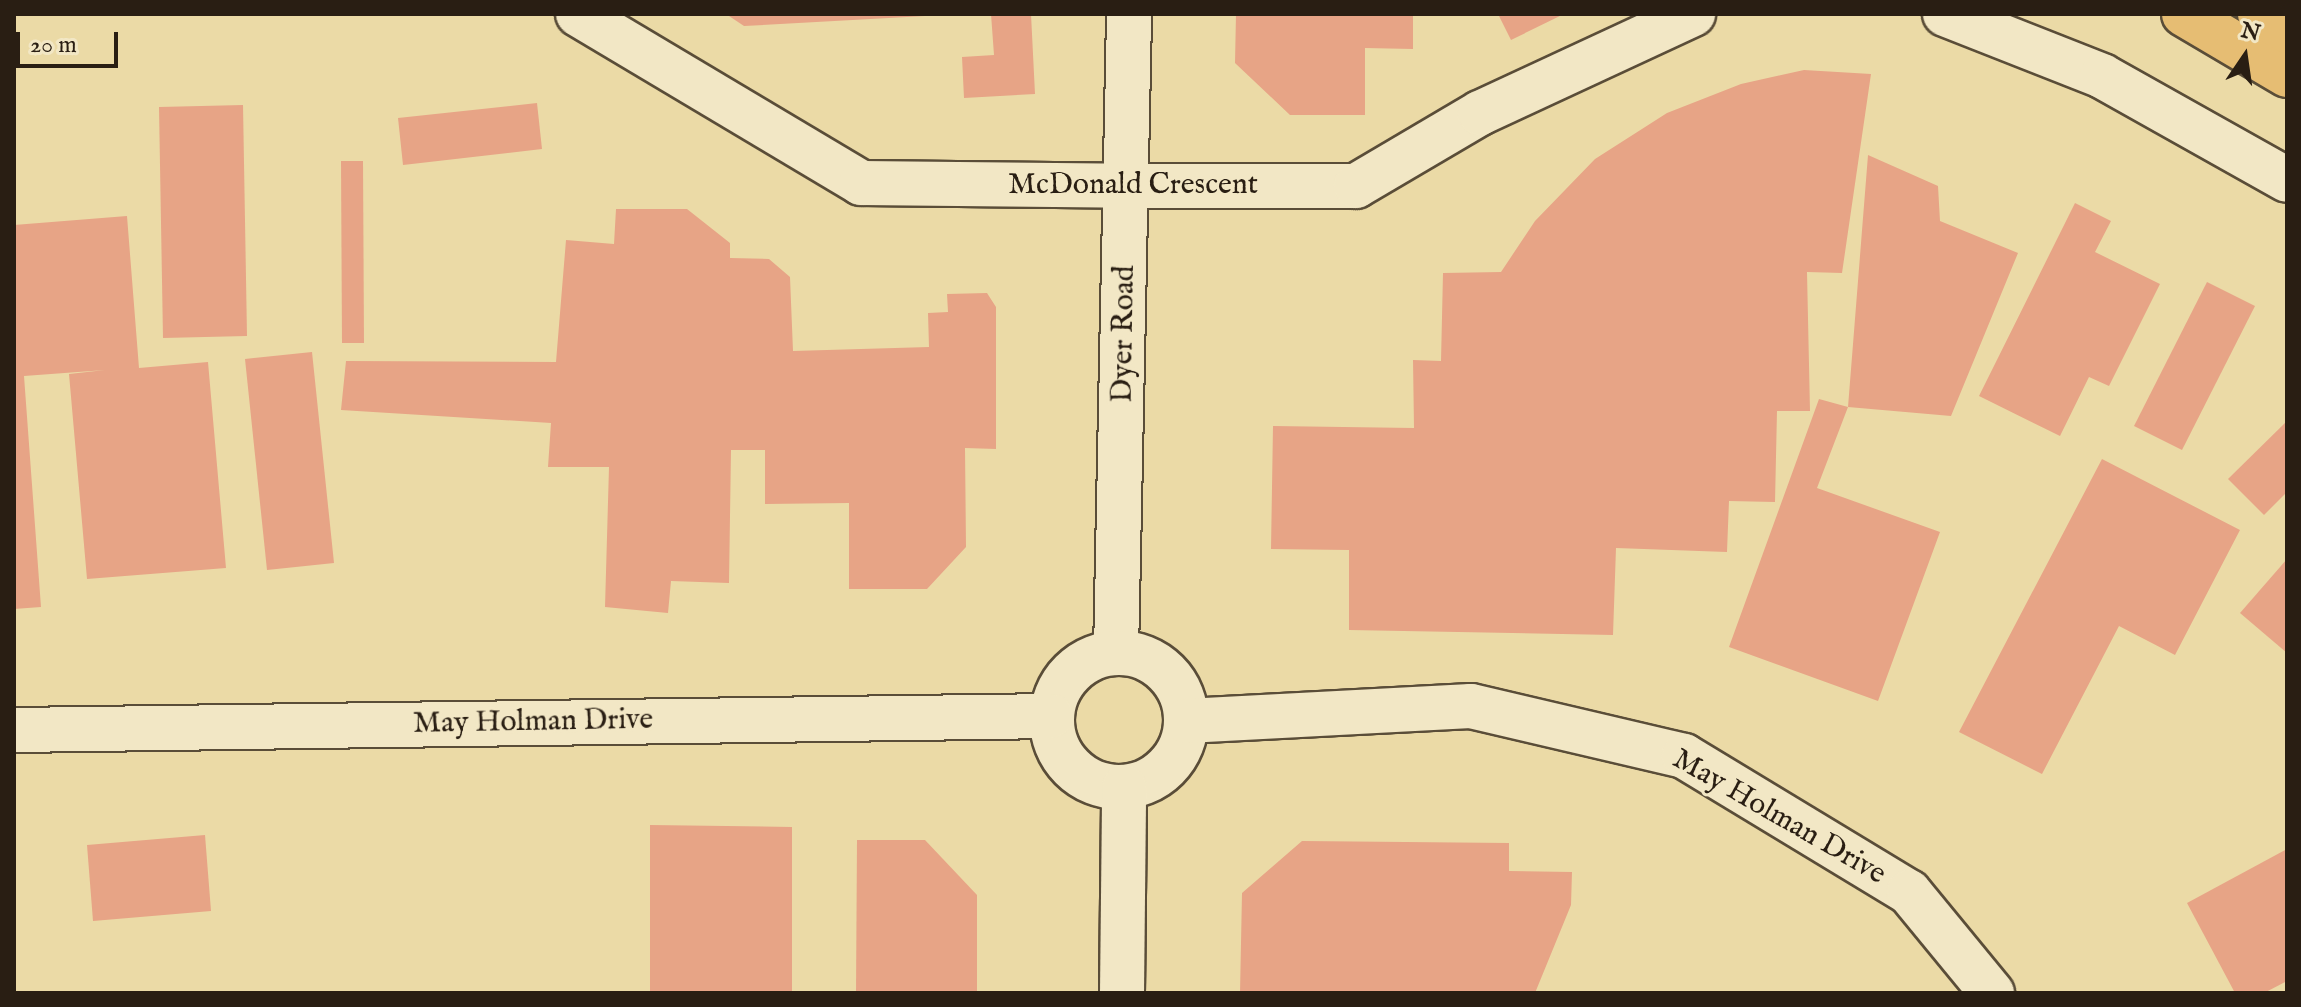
<!DOCTYPE html>
<html>
<head>
<meta charset="utf-8">
<style>
  body { margin:0 }
  #map { position:relative; width:2301px; height:1007px; overflow:hidden; background:#ebdaa6; font-family:"IM FELL English",serif }
  div>[style] { position:absolute }
  [style*='--x'] { left:calc(var(--x)*1px); top:calc(var(--y)*1px); width:calc(var(--w)*1px); rotate:calc(var(--a)*1deg) }
  .building>* { inset:0; background:#e7a486 }
  .roads { filter:drop-shadow(2px 0 #5a4d38) drop-shadow(-2px 0 #5a4d38) drop-shadow(0 2px #5a4d38) drop-shadow(0 -2px #5a4d38) }
  .minor>* { height:44px; margin:-22px; padding:0 22px; transform-origin:22px; border-radius:22px; background:#f2e7c5 }
  .minor>.ring { margin:-22px; padding:0; box-sizing:content-box; background:none; border:44px solid #f2e7c5; border-radius:50% }
  .major>* { height:44px; margin:-22px; padding:0 22px; transform-origin:22px; border-radius:22px; background:#e6bd73 }
  span { translate:-50% -50%; white-space:nowrap; text-align:center; line-height:1.15; -webkit-text-stroke:6px #f2e7c5; paint-order:stroke }
  .street-label { font-size:30px; color:#291e13 }
  .frame { position:absolute; inset:0; border:16px solid #291e13; pointer-events:none }
  .north { position:absolute; left:2205px; top:16px; width:80px; height:80px; -webkit-text-stroke:6px #f2e7c5; paint-order:stroke; rotate:13deg; font-size:22px; font-weight:700; line-height:32px; text-align:center; color:#291e13 }
  .north::after { content:''; display:block; margin:auto; width:28px; height:36px; background:#291e13; clip-path:polygon(50% 0,100% 100%,50% 72%,0 100%) }
  .scale { position:absolute; left:16px; top:32px; width:102px; height:36px; box-sizing:border-box; border:4px solid #291e13; border-top:0; padding-left:10px; font-size:24px; line-height:28px; white-space:nowrap; color:#291e13; -webkit-text-stroke:6px #f2e7c5; paint-order:stroke }
</style>
</head>
<body>
<div id="map">
  <div class="building">
    <div style="clip-path:polygon(726px 14px,925px 14px,925px 16px,744px 26px)"></div>
    <div style="clip-path:polygon(991px 14px,1031px 14px,1035px 94px,964px 98px,962px 57px,994px 55px)"></div>
    <div style="clip-path:polygon(1236px 14px,1413px 14px,1413px 49px,1365px 48px,1365px 115px,1290px 115px,1235px 63px)"></div>
    <div style="clip-path:polygon(1498px 14px,1564px 14px,1511px 40px)"></div>
    <div style="clip-path:polygon(1804px 70px,1871px 74px,1842px 273px,1807px 272px,1810px 411px,1777px 411px,1775px 502px,1729px 501px,1727px 552px,1616px 548px,1613px 635px,1349px 630px,1349px 550px,1271px 549px,1273px 426px,1414px 428px,1413px 360px,1441px 361px,1443px 273px,1501px 272px,1535px 221px,1595px 159px,1667px 113px,1741px 84px)"></div>
    <div style="clip-path:polygon(537px 103px,542px 149px,403px 165px,398px 118px)"></div>
    <div style="clip-path:polygon(243px 105px,247px 336px,163px 338px,159px 107px)"></div>
    <div style="clip-path:polygon(1868px 155px,1938px 186px,1940px 221px,2018px 253px,1951px 416px,1848px 407px)"></div>
    <div style="clip-path:polygon(341px 161px,363px 161px,364px 343px,342px 343px)"></div>
    <div style="clip-path:polygon(2075px 203px,2111px 221px,2095px 252px,2160px 284px,2109px 386px,2089px 377px,2060px 436px,1979px 396px)"></div>
    <div style="clip-path:polygon(616px 209px,687px 209px,730px 243px,730px 258px,769px 259px,790px 277px,793px 351px,929px 347px,928px 313px,948px 312px,947px 294px,987px 293px,996px 307px,996px 449px,965px 448px,966px 547px,927px 589px,849px 589px,849px 503px,765px 504px,765px 450px,731px 450px,729px 583px,671px 581px,668px 613px,605px 607px,609px 467px,548px 467px,551px 423px,341px 410px,346px 361px,556px 362px,566px 240px,614px 244px)"></div>
    <div style="clip-path:polygon(127px 216px,139px 368px,208px 362px,226px 568px,87px 579px,69px 374px,105px 370px,24px 376px,41px 607px,14px 609px,14px 225px)"></div>
    <div style="clip-path:polygon(2207px 282px,2255px 306px,2182px 450px,2134px 426px)"></div>
    <div style="clip-path:polygon(312px 352px,334px 563px,267px 570px,245px 359px)"></div>
    <div style="clip-path:polygon(1819px 399px,1848px 407px,1817px 488px,1940px 532px,1878px 701px,1729px 647px)"></div>
    <div style="clip-path:polygon(2287px 421px,2287px 492px,2264px 515px,2228px 479px)"></div>
    <div style="clip-path:polygon(2102px 459px,2240px 530px,2175px 655px,2119px 626px,2042px 774px,1959px 732px)"></div>
    <div style="clip-path:polygon(2287px 559px,2287px 653px,2240px 613px)"></div>
    <div style="clip-path:polygon(650px 825px,792px 827px,792px 993px,650px 993px)"></div>
    <div style="clip-path:polygon(205px 835px,211px 911px,93px 921px,87px 845px)"></div>
    <div style="clip-path:polygon(857px 840px,925px 840px,977px 895px,977px 993px,856px 993px)"></div>
    <div style="clip-path:polygon(1302px 841px,1509px 843px,1509px 871px,1572px 872px,1571px 905px,1535px 993px,1240px 993px,1242px 893px)"></div>
    <div style="clip-path:polygon(2287px 849px,2287px 981px,2264px 993px,2235px 993px,2187px 903px)"></div>
  </div>
  <div class="roads">
    <div class="minor">
      <div style="--x:578;--y:14;--w:330;--a:30.8"></div>
      <div style="--x:861;--y:183;--w:266;--a:0.6"></div>
      <div style="--x:1127;--y:186;--w:229;--a:0"></div>
      <div style="--x:1356;--y:186;--w:144;--a:-30.5"></div>
      <div style="--x:1480;--y:113;--w:235;--a:-24.9"></div>
      <div style="--x:1945;--y:14;--w:169;--a:21.5"></div>
      <div style="--x:2102;--y:76;--w:212;--a:29.3"></div>
      <div style="--x:1116;--y:653;--w:639;--a:-88.83"></div>
      <div class="ring" style="left:1052px;top:653px;width:90px;height:90px"></div>
      <div style="--x:1186;--y:721;--w:285;--a:-3"></div>
      <div style="--x:1471;--y:706;--w:219;--a:13.2"></div>
      <div style="--x:1684;--y:756;--w:263;--a:31.2"></div>
      <div style="--x:1909;--y:892;--w:131;--a:50.6"></div>
      <div style="--x:14;--y:730;--w:1037;--a:-0.77"></div>
      <div style="--x:1122;--y:993;--w:206;--a:-89.4"></div>
    </div>
    <div class="major">
      <div style="--x:2184;--y:14;--w:120;--a:30.6"></div>
      <div style="--x:2260;--y:14;--w:32;--a:32"></div>
    </div>
  </div>
  <div class="street-label">
    <span style="left:1133px;top:185px">McDonald Crescent</span>
    <span style="left:1124px;top:334px;rotate:-89deg">Dyer Road</span>
    <span style="left:533px;top:722px;rotate:-1deg">May Holman Drive</span>
    <span style="left:1779px;top:817px;rotate:30deg">May Holman Drive</span>
  </div>
  <div class="frame"></div>
  <div class="north">N</div>
  <div class="scale">20 m</div>
</div>
</body>
</html>
